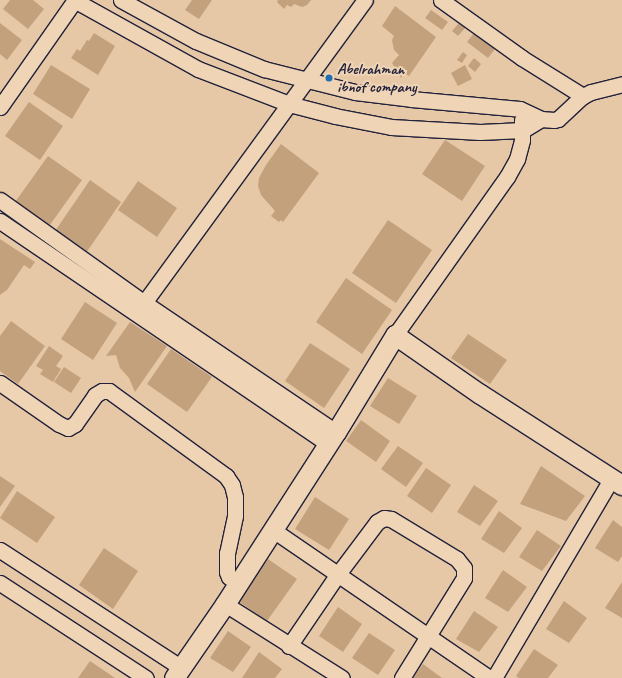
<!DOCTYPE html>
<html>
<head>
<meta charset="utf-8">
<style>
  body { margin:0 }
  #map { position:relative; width:622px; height:678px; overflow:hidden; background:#e6c8a7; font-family:Caveat,sans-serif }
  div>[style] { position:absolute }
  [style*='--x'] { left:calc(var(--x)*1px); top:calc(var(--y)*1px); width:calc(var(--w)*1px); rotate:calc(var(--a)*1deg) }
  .building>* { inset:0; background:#c3a17d }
  .roads { filter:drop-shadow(1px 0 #22223b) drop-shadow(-1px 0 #22223b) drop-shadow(0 1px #22223b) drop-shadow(0 -1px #22223b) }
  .minor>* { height:15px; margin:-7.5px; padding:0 7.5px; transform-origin:7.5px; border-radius:7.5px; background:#efd4b6 }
  .tertiary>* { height:19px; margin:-9.5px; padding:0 9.5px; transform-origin:9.5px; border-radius:9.5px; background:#efd4b6 }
  .dots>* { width:11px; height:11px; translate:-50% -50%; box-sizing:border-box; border:2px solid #efd4b6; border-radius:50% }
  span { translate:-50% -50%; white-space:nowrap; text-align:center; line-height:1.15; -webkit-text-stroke:4px #efd4b6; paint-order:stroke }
  .poi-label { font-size:16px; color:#22223b; font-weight:700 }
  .left { translate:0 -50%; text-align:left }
</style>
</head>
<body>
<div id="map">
  <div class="building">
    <div style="clip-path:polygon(10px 0,33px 0,44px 9px,28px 29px,3px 9px)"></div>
    <div style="clip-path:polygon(192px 0,212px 0,199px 19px,185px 10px)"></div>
    <div style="clip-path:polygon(278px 0,311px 0,307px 5px,302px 7px,294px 4px,291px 7px,287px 5px,284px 9px,277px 2px)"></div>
    <div style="clip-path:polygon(395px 6px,436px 37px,409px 76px,404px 73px,401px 78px,392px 63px,399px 55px,394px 50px,392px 40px,394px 36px,382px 26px)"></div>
    <div style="clip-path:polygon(431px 10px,448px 22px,442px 30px,425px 18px)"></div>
    <div style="clip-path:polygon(0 23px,22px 40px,7px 60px,0 54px)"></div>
    <div style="clip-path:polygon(459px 23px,465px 28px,458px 36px,452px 31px)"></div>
    <div style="clip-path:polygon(94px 33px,115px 46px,98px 75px,71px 58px,77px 49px,80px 51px,87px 40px,89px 41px)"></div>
    <div style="clip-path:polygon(474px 33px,495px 49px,488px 58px,467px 42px)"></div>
    <div style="clip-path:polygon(463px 52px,467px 55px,462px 63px,457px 60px)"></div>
    <div style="clip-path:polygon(474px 58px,481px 64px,475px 72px,468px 66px)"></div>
    <div style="clip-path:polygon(51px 65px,90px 89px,72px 119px,33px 94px)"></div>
    <div style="clip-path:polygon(465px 65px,472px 79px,458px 86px,451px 73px)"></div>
    <div style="clip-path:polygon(29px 102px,63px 126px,40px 160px,5px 136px)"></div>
    <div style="clip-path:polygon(445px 140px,485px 166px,462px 201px,422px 174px)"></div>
    <div style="clip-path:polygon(281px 144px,319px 173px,283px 222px,281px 220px,279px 222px,271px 216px,275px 211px,261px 195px,258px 186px,259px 178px,266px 165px)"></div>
    <div style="clip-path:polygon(48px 156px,82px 180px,47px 229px,13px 205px)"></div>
    <div style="clip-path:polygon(90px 180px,121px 202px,84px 256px,53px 234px)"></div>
    <div style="clip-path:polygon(138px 181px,177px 208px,157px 237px,118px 210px)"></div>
    <div style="clip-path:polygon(388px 220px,432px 250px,396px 303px,352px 273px)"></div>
    <div style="clip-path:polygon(0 239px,35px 262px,30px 269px,24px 265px,7px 290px,0 295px)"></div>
    <div style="clip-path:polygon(346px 278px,392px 310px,362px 354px,316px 322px)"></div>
    <div style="clip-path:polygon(85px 302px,117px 323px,93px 360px,61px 339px)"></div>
    <div style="clip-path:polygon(11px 321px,45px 346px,18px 384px,0 371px,0 336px)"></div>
    <div style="clip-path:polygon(130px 322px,167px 346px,135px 392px,129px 378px,120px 368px,116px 355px,106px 356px)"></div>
    <div style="clip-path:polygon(468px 334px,507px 360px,490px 384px,451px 358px)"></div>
    <div style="clip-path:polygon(310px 343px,350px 369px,324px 408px,285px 381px)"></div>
    <div style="clip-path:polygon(49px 346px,63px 356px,56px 366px,61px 369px,53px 382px,40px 374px,43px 370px,36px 366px)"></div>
    <div style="clip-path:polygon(171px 349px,212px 377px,187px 412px,147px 384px)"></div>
    <div style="clip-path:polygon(64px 367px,81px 378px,71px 393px,54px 382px)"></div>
    <div style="clip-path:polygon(388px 378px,417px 396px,399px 424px,370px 406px)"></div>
    <div style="clip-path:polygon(361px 420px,390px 441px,376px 462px,346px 441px)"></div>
    <div style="clip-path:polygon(398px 446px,423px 463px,406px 487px,381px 469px)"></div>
    <div style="clip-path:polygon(541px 466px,585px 496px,566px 521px,520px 504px)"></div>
    <div style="clip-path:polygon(426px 468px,451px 485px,432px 513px,407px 496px)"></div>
    <div style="clip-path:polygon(0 476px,15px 486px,0 507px)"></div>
    <div style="clip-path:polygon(474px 485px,498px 501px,480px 526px,457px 512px)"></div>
    <div style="clip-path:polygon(17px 491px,55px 517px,37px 543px,0 518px)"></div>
    <div style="clip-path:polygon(315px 497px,349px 519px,329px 550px,295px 529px)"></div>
    <div style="clip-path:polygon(499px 511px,522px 528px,504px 553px,481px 539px)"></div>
    <div style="clip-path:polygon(613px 520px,622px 527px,622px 556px,618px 562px,595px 548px)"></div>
    <div style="clip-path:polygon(537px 530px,561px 546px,542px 571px,519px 557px)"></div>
    <div style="clip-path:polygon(104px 548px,138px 571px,113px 609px,79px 585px)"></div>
    <div style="clip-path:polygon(268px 559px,297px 579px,267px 621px,238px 601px)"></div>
    <div style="clip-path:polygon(503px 570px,527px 587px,508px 612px,485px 598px)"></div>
    <div style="clip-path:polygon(622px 582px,622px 618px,605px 608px)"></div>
    <div style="clip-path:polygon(564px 601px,587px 618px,569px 643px,546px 629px)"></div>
    <div style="clip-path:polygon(338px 607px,362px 624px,343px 652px,319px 636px)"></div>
    <div style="clip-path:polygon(474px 611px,498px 627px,479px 652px,456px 639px)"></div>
    <div style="clip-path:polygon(228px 631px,251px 647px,233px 672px,210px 658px)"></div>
    <div style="clip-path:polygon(369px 633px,395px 650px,378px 675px,352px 658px)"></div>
    <div style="clip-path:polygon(534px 649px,558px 665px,548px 678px,519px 678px,516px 676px)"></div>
    <div style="clip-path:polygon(259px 652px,282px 669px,275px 678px,242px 678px)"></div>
    <div style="clip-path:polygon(90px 661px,115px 678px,78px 678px)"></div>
    <div style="clip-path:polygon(423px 664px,442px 678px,413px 678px)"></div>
  </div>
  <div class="roads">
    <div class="minor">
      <div style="--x:74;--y:0;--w:142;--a:29.1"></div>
      <div style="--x:198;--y:69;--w:97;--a:21"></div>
      <div style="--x:289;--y:104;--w:48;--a:14.6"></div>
      <div style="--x:335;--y:116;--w:57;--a:11.1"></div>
      <div style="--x:391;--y:127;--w:89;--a:3.2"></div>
      <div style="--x:480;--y:132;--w:43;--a:-2.7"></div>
      <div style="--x:523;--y:130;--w:21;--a:-31"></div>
      <div style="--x:121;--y:0;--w:85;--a:28.7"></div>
      <div style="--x:196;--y:41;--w:74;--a:22.4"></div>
      <div style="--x:264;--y:69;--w:94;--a:14.2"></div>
      <div style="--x:355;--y:92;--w:56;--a:7.1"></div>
      <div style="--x:411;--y:99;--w:109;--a:5.2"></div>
      <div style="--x:520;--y:109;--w:23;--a:25"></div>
      <div style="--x:541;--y:119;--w:13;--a:4"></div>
      <div style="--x:554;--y:120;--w:4;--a:-14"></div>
      <div style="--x:558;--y:119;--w:34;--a:-43"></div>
      <div style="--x:583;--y:96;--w:9;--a:-27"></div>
      <div style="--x:591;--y:92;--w:32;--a:-14"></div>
      <div style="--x:441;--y:0;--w:100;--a:35.6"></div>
      <div style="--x:522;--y:58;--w:72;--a:31.9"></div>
      <div style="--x:0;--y:107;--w:131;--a:-55"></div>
      <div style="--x:0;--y:200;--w:176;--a:35.5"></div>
      <div style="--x:143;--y:302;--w:233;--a:34"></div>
      <div style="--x:0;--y:221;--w:397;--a:34.2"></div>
      <div style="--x:138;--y:311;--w:385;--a:-53.9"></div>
      <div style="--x:395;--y:335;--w:194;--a:-54.7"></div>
      <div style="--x:507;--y:177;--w:21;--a:-61"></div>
      <div style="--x:517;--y:159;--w:20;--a:-75"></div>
      <div style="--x:522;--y:140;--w:20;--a:-90"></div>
      <div style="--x:0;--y:383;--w:72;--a:34.8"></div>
      <div style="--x:59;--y:424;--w:10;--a:24"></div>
      <div style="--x:68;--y:428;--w:8;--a:-30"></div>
      <div style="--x:75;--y:424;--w:35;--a:-55"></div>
      <div style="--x:95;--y:395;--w:8;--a:-30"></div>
      <div style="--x:102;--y:391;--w:7;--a:0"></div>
      <div style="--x:109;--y:391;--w:145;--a:36"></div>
      <div style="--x:226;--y:476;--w:11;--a:56"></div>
      <div style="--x:232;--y:485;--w:12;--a:76"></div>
      <div style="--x:235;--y:497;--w:19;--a:90"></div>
      <div style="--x:235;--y:516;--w:38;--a:102"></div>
      <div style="--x:227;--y:553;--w:19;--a:90"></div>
      <div style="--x:227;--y:572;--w:5;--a:68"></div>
      <div style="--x:229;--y:577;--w:12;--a:31"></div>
      <div style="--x:273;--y:530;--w:262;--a:34.4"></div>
      <div style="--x:0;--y:550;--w:215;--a:33"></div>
      <div style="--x:0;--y:583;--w:174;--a:33.1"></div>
      <div style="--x:225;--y:604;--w:138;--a:32.3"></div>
      <div style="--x:289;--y:646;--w:87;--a:-55.8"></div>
      <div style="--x:338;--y:574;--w:65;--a:-53.1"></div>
      <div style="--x:377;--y:522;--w:8;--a:-30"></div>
      <div style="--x:384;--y:518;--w:7;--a:8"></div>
      <div style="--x:391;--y:519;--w:77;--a:31.2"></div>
      <div style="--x:457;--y:559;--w:11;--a:52"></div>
      <div style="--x:464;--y:568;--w:10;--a:90"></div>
      <div style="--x:464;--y:578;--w:118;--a:121.8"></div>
      <div style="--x:494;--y:678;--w:232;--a:-59.5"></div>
    </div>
    <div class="tertiary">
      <div style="--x:174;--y:678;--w:90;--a:-55.4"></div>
      <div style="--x:225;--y:604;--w:205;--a:-57.2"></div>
      <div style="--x:336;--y:432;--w:114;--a:-58.7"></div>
      <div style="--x:395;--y:335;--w:103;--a:34.8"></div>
      <div style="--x:480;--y:394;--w:169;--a:32.7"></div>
    </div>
  </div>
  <div class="dots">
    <div style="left:329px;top:78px;background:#1f6fb2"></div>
  </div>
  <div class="poi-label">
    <span class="left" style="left:337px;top:78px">Abelrahman<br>ibnof company</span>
  </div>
</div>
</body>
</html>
